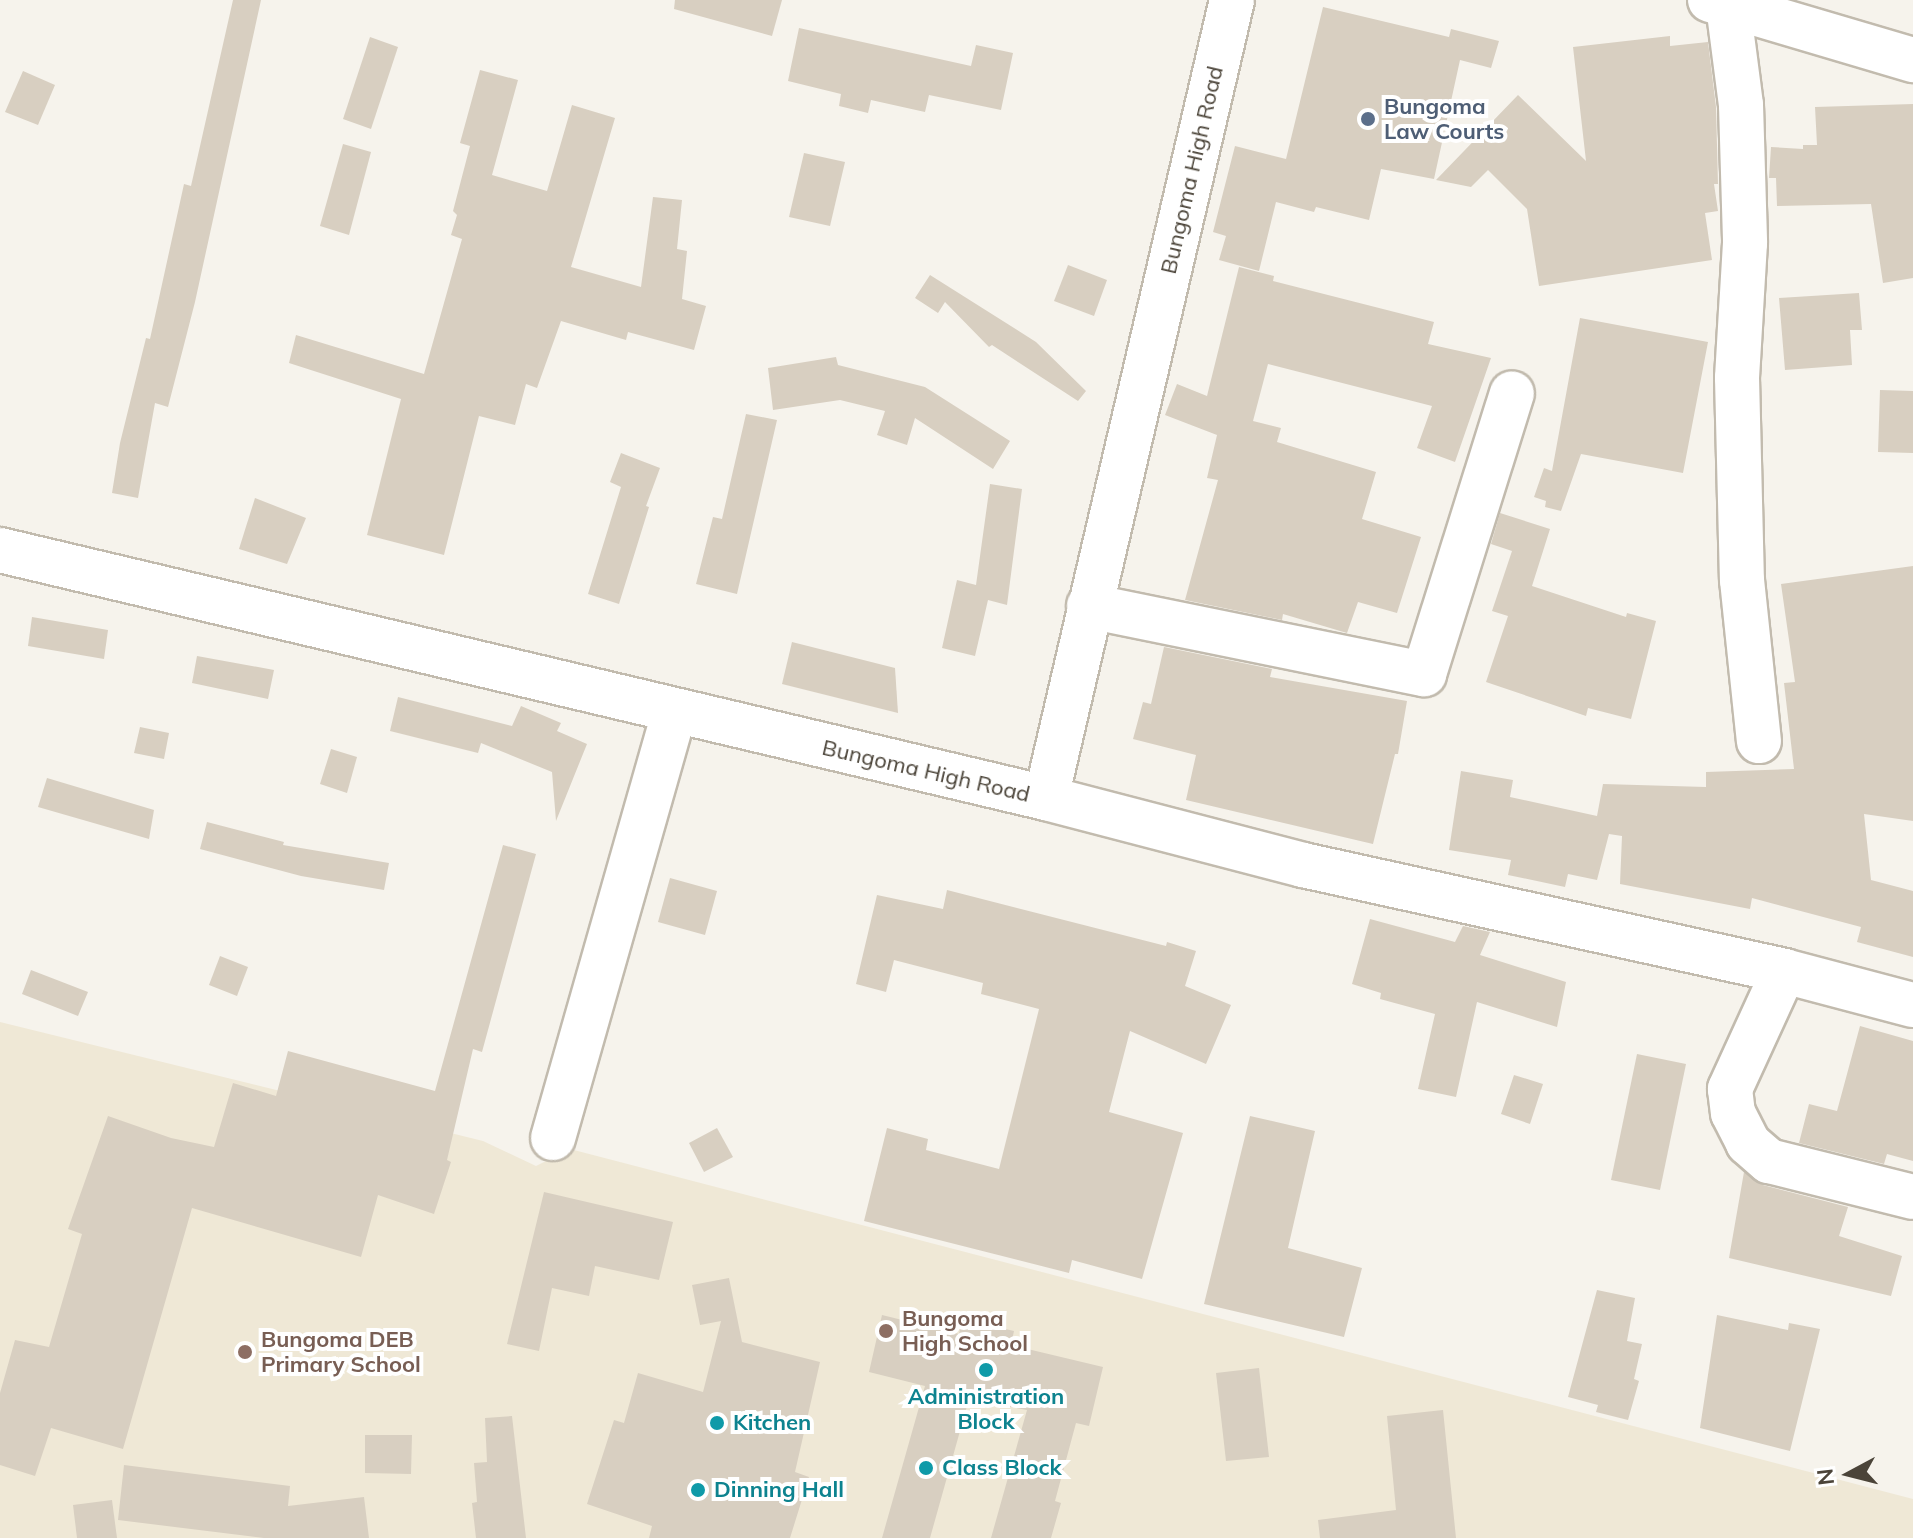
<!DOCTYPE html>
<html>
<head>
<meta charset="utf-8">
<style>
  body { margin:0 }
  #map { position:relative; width:1913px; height:1538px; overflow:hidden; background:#f6f3ec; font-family:Mulish,sans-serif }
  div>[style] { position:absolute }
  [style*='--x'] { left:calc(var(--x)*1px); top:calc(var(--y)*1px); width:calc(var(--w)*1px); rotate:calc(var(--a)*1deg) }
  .education>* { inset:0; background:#efe8d6 }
  .building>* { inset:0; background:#d8cfc1 }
  .roads { filter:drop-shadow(2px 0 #c2bbae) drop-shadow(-2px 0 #c2bbae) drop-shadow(0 2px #c2bbae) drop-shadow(0 -2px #c2bbae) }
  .minor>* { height:44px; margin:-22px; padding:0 22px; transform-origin:22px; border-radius:22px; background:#fff }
  .dots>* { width:22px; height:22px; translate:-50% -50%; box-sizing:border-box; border:4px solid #fff; border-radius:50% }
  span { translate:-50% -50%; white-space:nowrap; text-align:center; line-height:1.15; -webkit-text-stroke:8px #fff; paint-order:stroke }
  .service-label { font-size:22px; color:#4e5e75; font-weight:700 }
  .left { translate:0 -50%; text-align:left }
  .street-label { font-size:22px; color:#4b4439 }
  .education-label { font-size:22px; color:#785e54; font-weight:700 }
  .culture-label { font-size:22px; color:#0d838f; font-weight:700 }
  .north { position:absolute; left:1809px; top:1434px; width:80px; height:80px; -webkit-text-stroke:6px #fff; paint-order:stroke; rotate:263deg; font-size:22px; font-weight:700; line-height:32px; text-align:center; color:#4b4439 }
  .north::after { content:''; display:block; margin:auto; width:28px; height:36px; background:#4b4439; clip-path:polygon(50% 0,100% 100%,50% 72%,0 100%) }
</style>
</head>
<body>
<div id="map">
  <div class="education">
    <div style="clip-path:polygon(0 1022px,483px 1141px,536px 1166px,570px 1149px,1913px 1499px,1913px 1538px,0 1538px)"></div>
  </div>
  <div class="building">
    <div style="clip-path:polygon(233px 0,261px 0,195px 302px,168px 407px,155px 403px,138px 498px,112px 493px,120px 443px,146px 338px,150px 339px,184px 184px,191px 186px)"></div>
    <div style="clip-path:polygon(675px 0,782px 0,772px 36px,674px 9px)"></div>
    <div style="clip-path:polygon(1323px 7px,1449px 37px,1451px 29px,1499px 41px,1491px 68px,1460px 60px,1434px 179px,1381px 169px,1369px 220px,1316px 207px,1314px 212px,1276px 202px,1259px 271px,1219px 260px,1226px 236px,1213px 232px,1235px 146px,1286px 159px)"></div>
    <div style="clip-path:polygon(799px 28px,971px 66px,976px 45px,1013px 53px,1001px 110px,929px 95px,925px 112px,871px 100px,868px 113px,839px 106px,841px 94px,788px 81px)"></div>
    <div style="clip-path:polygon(1670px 36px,1670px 46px,1708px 42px,1716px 107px,1718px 184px,1714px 184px,1718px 211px,1705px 213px,1712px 260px,1539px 286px,1527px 209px,1488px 170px,1471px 187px,1436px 180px,1518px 95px,1586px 161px,1573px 47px)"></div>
    <div style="clip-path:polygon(370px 37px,398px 47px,371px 129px,343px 119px)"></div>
    <div style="clip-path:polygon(480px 70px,518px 80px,492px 175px,547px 191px,572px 105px,615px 118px,571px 267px,641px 287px,653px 197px,682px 200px,677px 249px,687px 251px,682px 299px,706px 306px,694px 350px,628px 332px,626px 340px,561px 321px,537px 388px,526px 384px,515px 425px,479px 416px,444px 555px,367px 535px,401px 399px,289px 363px,296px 335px,424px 374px,462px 239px,451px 235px,457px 215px,453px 211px,470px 146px,460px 143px)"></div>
    <div style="clip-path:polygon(23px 71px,55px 85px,38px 125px,5px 112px)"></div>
    <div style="clip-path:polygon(1913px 104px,1913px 278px,1883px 283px,1871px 204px,1777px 206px,1776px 178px,1769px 178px,1771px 147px,1803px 149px,1803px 145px,1817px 145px,1815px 107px)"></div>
    <div style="clip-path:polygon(343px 144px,371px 152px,349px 235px,320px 226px)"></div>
    <div style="clip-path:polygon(804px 153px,845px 162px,830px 226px,789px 217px)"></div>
    <div style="clip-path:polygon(1068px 265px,1107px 280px,1094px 316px,1054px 301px)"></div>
    <div style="clip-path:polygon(1239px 267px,1274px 276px,1273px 281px,1434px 322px,1428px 344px,1491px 358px,1455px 462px,1417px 448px,1432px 406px,1268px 364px,1253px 421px,1281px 428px,1277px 442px,1376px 472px,1362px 519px,1421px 537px,1397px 613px,1358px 602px,1347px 633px,1283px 614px,1282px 620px,1185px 600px,1218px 480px,1207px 478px,1217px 435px,1165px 415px,1177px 384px,1207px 396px)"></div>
    <div style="clip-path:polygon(930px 275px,1036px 342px,1086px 391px,1078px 401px,992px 345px,989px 347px,945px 302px,938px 313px,915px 298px)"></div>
    <div style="clip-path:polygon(1859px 293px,1862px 330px,1850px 330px,1852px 365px,1785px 370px,1779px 298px)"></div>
    <div style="clip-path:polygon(1580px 318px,1708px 342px,1683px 473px,1581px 454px,1561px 511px,1545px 507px,1546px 501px,1534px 497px,1544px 468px,1552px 471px)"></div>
    <div style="clip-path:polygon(836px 357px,838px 365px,925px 387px,1010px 441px,993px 469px,915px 418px,907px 445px,877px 435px,885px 411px,840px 400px,773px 410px,768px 368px)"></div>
    <div style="clip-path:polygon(1880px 390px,1913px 391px,1913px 453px,1878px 452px)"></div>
    <div style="clip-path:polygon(746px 414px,777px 420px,737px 594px,696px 584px,713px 517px,722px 519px)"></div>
    <div style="clip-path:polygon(621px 453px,660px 468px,646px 506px,649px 507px,619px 604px,588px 594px,621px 487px,610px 482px)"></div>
    <div style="clip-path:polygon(990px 484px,1022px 489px,1007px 605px,988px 600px,975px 656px,942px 648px,957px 580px,976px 585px)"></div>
    <div style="clip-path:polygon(255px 498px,306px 518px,287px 564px,239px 549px)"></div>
    <div style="clip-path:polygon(1500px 513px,1550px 529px,1532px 586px,1626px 617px,1627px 613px,1656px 621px,1631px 719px,1588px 708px,1586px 716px,1486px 682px,1508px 616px,1492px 611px,1512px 551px,1491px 544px)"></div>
    <div style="clip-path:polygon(1913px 566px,1913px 821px,1864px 814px,1871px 880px,1913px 891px,1913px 957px,1857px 942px,1861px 927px,1752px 898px,1750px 909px,1620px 884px,1622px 836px,1609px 834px,1597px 880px,1568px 874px,1565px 887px,1508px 875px,1511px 860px,1449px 850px,1461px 771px,1513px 780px,1510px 797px,1597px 816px,1603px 784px,1706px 787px,1706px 772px,1794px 769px,1784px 683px,1795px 682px,1781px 584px)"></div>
    <div style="clip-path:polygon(32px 617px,108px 630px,104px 659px,28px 646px)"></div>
    <div style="clip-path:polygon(792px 642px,895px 668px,898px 713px,782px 684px)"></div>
    <div style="clip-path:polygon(1164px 647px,1272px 669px,1270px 677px,1407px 701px,1398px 754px,1395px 754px,1373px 844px,1186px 800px,1196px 755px,1133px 739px,1143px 702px,1151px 704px)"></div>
    <div style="clip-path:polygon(197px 656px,274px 670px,268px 699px,192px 683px)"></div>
    <div style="clip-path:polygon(398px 697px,512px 726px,521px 706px,561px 723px,557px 731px,587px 744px,556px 821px,552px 772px,481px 743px,478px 753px,390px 731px)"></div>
    <div style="clip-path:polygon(140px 727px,169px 733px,164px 759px,134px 753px)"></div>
    <div style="clip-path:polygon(331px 749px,357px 757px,347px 793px,320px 784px)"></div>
    <div style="clip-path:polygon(47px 778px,154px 810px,149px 839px,38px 807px)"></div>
    <div style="clip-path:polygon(207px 822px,284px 842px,283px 845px,389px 863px,384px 890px,301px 876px,200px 849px)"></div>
    <div style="clip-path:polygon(503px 845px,536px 854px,482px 1052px,473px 1049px,447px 1160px,451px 1162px,434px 1214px,378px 1195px,361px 1257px,192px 1208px,123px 1449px,51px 1428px,35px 1476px,0 1465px,0 1393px,15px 1340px,49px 1347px,82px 1234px,68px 1229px,108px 1116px,171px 1138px,214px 1147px,233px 1083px,276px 1096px,288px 1051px,435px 1091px)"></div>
    <div style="clip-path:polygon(670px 878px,717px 891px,705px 935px,658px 922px)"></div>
    <div style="clip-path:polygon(947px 890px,1166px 946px,1167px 942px,1196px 951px,1185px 986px,1231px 1005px,1206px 1064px,1130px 1031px,1109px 1112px,1183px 1133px,1142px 1279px,1072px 1260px,1069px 1273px,864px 1221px,887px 1128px,928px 1139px,926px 1150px,999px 1169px,1039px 1009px,981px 994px,983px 983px,894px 960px,886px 992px,856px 984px,877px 895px,943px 909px)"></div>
    <div style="clip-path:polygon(1370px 919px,1455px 942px,1463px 926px,1490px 932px,1480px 955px,1566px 982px,1557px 1027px,1477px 1002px,1456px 1097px,1418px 1089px,1435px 1014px,1380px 999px,1381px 993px,1352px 984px)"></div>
    <div style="clip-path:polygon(220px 956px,248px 967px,237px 996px,209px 985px)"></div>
    <div style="clip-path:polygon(31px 970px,88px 992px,78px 1016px,22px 994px)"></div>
    <div style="clip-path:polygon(1860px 1026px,1913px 1041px,1913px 1161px,1887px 1154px,1884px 1164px,1799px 1143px,1809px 1104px,1837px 1111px)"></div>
    <div style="clip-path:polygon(1637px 1054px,1686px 1064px,1660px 1190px,1611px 1180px)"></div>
    <div style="clip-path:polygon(1514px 1075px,1543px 1084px,1530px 1124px,1501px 1114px)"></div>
    <div style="clip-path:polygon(1250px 1116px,1315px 1131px,1288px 1248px,1362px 1268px,1344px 1337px,1204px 1304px)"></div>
    <div style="clip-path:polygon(717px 1128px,733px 1157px,704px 1172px,689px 1143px)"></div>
    <div style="clip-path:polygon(1744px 1172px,1763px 1185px,1848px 1207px,1839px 1236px,1902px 1256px,1891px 1296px,1729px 1258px)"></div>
    <div style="clip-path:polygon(544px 1192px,673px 1222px,659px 1280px,595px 1266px,589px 1296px,552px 1288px,539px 1351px,507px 1344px)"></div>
    <div style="clip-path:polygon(729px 1278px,742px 1342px,820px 1362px,795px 1472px,809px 1477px,790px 1538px,649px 1538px,652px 1526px,587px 1504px,614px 1420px,624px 1423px,638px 1373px,703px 1392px,721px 1321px,700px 1325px,692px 1285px)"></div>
    <div style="clip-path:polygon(1597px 1290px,1635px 1298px,1627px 1341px,1642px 1344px,1634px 1379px,1639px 1381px,1628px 1420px,1596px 1412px,1598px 1405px,1568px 1397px)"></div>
    <div style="clip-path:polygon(882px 1315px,959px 1334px,962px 1319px,1014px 1331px,1011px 1345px,1103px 1367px,1089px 1426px,1076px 1423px,1055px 1501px,1061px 1503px,1051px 1538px,991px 1538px,1027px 1410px,969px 1399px,930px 1538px,882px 1538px,925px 1386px,869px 1372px)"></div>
    <div style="clip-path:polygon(1717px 1315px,1788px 1330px,1789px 1323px,1820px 1329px,1790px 1451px,1700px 1428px)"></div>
    <div style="clip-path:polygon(1259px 1368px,1269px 1457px,1226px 1461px,1216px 1373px)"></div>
    <div style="clip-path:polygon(1443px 1410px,1456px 1538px,1320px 1538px,1318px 1520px,1396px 1510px,1387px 1416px)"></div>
    <div style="clip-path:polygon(512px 1416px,526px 1538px,476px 1538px,472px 1503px,477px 1502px,474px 1463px,487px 1462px,485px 1418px)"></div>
    <div style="clip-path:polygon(365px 1435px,412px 1435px,411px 1474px,365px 1473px)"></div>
    <div style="clip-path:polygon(124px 1465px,290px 1486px,288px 1506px,364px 1497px,369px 1538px,264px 1538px,118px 1520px)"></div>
    <div style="clip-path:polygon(112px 1500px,117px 1538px,77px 1538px,73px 1505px)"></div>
  </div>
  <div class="roads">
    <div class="minor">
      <div style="--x:1710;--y:0;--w:212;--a:16.5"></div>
      <div style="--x:1728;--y:5;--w:101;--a:82.6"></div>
      <div style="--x:1741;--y:105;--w:138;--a:88.3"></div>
      <div style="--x:1745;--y:243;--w:135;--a:93.4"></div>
      <div style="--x:1737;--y:378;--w:202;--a:88.6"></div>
      <div style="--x:1742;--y:580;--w:162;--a:84"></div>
      <div style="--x:0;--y:550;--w:1075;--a:13.34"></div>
      <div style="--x:1046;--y:798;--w:266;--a:14.6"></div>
      <div style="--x:1303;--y:865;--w:493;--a:12.4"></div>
      <div style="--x:1784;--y:971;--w:133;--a:14.8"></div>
      <div style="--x:1089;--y:606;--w:342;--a:11.5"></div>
      <div style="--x:1424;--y:674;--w:294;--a:-72.6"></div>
      <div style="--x:1046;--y:798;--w:819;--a:-76.88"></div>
      <div style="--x:1784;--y:971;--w:130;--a:114.6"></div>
      <div style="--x:1730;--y:1089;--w:24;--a:83"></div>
      <div style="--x:1733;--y:1113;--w:34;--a:63"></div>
      <div style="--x:1748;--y:1143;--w:28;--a:41"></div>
      <div style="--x:1769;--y:1161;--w:148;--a:14"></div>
      <div style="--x:553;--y:1138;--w:443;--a:-74.1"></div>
    </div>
  </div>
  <div class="dots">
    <div style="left:1368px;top:119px;background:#5c6f8a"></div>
    <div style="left:886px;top:1331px;background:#8d6e63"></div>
    <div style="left:245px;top:1352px;background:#8d6e63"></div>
    <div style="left:986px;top:1370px;background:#0f9aa8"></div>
    <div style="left:717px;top:1423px;background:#0f9aa8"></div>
    <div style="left:926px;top:1468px;background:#0f9aa8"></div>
    <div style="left:698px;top:1490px;background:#0f9aa8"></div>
  </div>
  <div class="service-label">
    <span class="left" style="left:1384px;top:119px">Bungoma<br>Law Courts</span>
  </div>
  <div class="street-label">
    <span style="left:1192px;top:170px;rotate:-77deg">Bungoma High Road</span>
    <span style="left:926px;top:771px;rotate:13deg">Bungoma High Road</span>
  </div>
  <div class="education-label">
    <span class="left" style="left:902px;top:1331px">Bungoma<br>High School</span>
    <span class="left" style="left:261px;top:1352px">Bungoma DEB<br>Primary School</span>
  </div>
  <div class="culture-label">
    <span style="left:986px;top:1409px">Administration<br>Block</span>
    <span class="left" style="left:733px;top:1423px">Kitchen</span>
    <span class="left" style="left:942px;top:1468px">Class Block</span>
    <span class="left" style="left:714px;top:1490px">Dinning Hall</span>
  </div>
  <div class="north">N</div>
</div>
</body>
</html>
